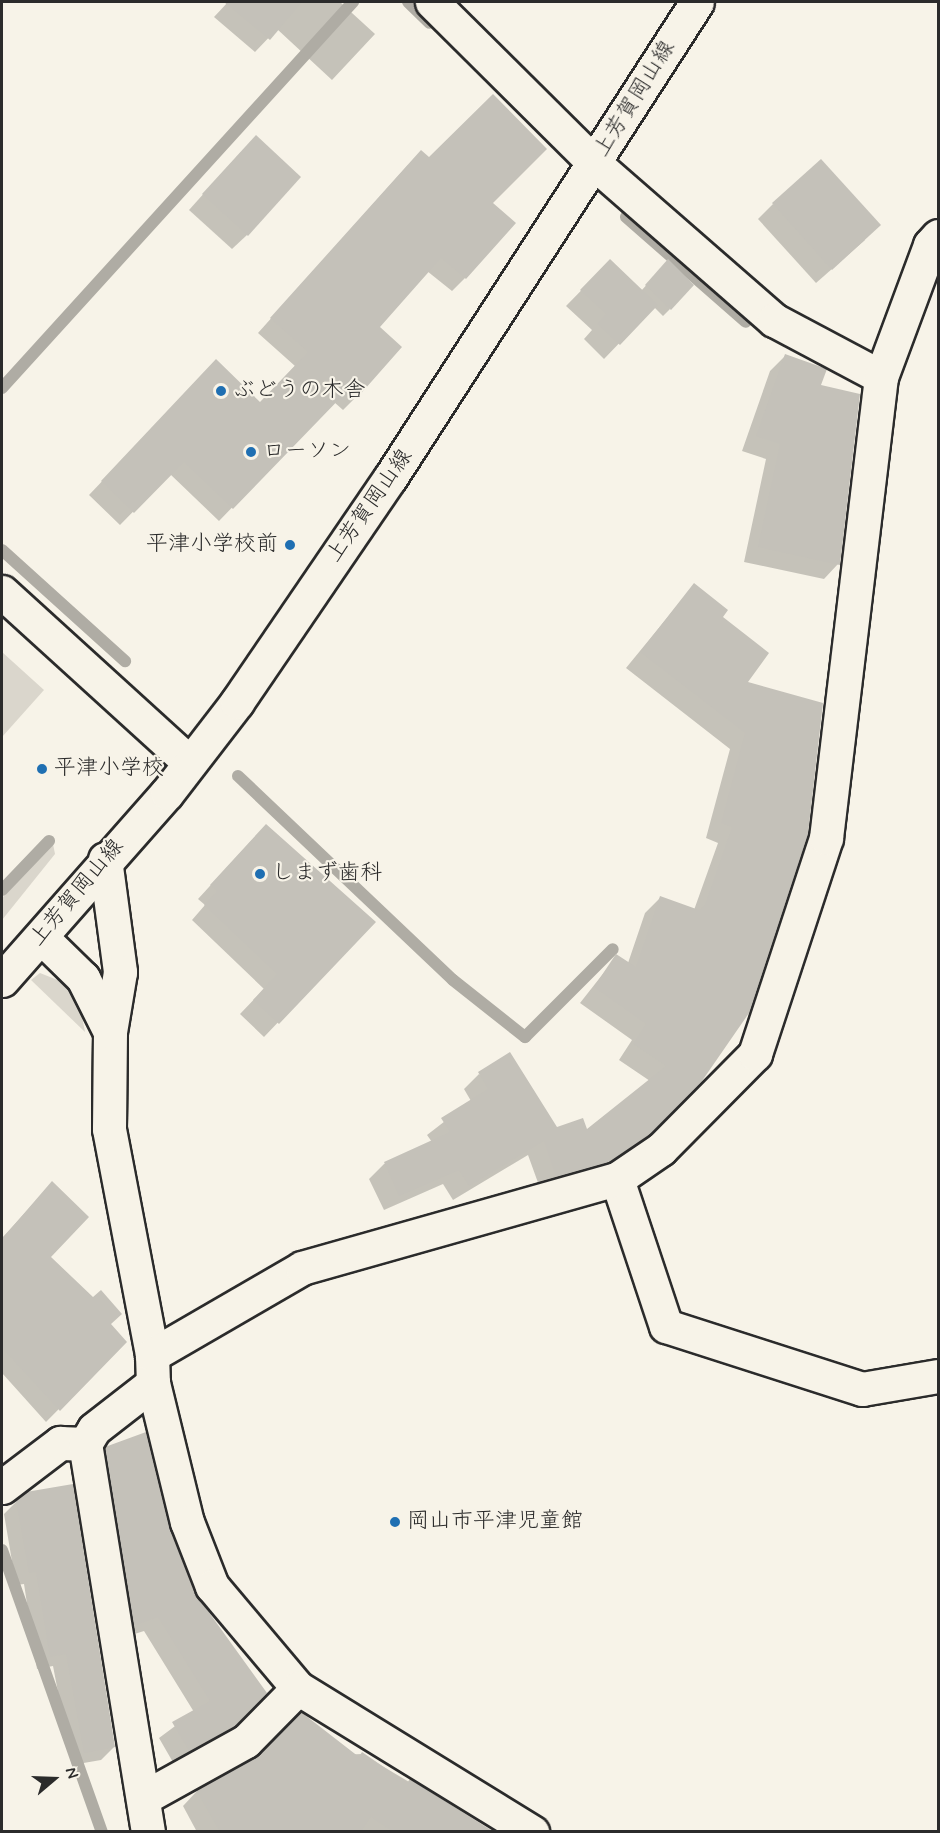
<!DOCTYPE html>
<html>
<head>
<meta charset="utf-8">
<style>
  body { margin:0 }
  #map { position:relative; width:940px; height:1833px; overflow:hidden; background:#f7f3e8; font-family:Mynerve,"Klee One",sans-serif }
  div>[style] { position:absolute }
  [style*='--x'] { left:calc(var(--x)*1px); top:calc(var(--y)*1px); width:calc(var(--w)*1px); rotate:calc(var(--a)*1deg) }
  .green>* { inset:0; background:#dad6cc }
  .shadow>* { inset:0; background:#0003 }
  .stream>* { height:12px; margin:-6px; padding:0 6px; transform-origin:6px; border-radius:6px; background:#afaca4 }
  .building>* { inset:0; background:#c4c1b9 }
  .roads { filter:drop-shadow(2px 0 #2b2b2b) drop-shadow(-2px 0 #2b2b2b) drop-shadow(0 2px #2b2b2b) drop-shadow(0 -2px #2b2b2b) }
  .minor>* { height:33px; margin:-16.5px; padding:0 16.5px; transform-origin:16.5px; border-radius:16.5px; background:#f7f3e8 }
  .major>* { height:33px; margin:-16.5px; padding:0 16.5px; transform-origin:16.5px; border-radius:16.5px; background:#f7f3e8 }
  .dots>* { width:16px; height:16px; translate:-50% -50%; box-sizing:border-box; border:3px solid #f7f3e8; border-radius:50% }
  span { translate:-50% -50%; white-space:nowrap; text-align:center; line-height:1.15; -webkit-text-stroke:4.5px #f7f3e8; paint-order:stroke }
  .street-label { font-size:22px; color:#2b2b2b }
  .poi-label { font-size:22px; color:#2b2b2b }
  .left { translate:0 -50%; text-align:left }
  .right { translate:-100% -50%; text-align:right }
  .frame { position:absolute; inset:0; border:3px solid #2b2b2b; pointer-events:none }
  .north { position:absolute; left:24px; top:1749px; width:60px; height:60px; -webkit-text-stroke:4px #f7f3e8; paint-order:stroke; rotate:71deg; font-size:16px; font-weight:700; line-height:24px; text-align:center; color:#2b2b2b }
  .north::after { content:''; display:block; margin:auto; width:21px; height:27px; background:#2b2b2b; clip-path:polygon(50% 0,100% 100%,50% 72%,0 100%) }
</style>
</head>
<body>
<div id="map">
  <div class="green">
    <div style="clip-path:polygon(2px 652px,44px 690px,2px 737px)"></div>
    <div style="clip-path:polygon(53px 844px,55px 854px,2px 920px,2px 898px)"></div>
    <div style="clip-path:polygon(40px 973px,65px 983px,78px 996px,85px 1032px,31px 980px)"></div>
  </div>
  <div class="shadow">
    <div style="clip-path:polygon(228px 2px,340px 2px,375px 34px,332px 80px,277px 29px,255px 52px,214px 17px)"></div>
    <div style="clip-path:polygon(241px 152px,247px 235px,232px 249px,189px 210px)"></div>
    <div style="clip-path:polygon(408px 165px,491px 203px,465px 278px,452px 291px,427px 271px,378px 327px,356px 397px,343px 410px,334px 402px,219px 521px,170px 474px,120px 525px,89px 495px,203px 375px,260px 403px,295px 366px,258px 333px)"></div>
    <div style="clip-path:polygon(773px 204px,865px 240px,816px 283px,758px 219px)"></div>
    <div style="clip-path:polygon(610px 261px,641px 291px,661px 269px,670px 309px,663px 316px,654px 307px,604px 359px,584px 339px,592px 330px,566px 306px)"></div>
    <div style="clip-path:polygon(785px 356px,819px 387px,838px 564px,824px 579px,744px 562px,766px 459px,742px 451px,770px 371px)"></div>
    <div style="clip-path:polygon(694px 585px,721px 618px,745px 683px,822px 704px,700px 1080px,632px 1150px,592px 1177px,541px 1191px,528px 1155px,453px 1200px,443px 1184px,384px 1210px,369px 1179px,384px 1164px,432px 1142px,427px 1135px,471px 1101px,464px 1089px,479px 1074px,556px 1129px,586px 1132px,650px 1081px,619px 1060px,632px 1040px,580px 1003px,617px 956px,628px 963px,645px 913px,660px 898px,694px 910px,718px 843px,706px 838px,730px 749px,626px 668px)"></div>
    <div style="clip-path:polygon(252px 840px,374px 922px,264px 1037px,240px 1014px,264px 989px,192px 920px,205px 905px,198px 899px)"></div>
    <div style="clip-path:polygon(52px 1183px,49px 1257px,125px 1342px,46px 1422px,2px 1373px,2px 1238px)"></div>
    <div style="clip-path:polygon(106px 1449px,167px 1527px,193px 1594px,265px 1693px,218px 1740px,174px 1764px,159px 1738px,194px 1712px,144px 1631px,119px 1639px,91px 1463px)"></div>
    <div style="clip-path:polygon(17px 1501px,114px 1747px,101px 1760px,72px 1765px,53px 1666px,37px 1669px,24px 1584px,16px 1585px,4px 1514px)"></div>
    <div style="clip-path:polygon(362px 1754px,480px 1824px,475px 1832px,197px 1832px,183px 1806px,197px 1791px,256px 1758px)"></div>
  </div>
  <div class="stream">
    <div style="--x:408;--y:2;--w:30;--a:44"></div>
    <div style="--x:626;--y:217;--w:159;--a:41.2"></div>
    <div style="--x:2;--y:388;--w:522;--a:-47.72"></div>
    <div style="--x:2;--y:550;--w:166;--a:42.1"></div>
    <div style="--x:238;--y:776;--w:296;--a:43.5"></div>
    <div style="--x:453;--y:980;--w:92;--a:38.4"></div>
    <div style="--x:525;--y:1037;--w:124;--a:-45"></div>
    <div style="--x:2;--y:890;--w:68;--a:-46.2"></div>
    <div style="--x:2;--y:1550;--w:299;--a:70.5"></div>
  </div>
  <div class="building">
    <div style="clip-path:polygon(224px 2px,302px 2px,270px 40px)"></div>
    <div style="clip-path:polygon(493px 94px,547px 149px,493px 203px,516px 223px,466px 279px,441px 258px,380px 327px,402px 347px,357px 398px,348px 390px,233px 509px,184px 462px,134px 513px,101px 481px,216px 359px,260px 402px,308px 352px,270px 318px,421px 150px,429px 157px)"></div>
    <div style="clip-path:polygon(256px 135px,301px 177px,248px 236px,202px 194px)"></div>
    <div style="clip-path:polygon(821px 159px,881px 225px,832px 270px,772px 203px)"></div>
    <div style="clip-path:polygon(610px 259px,658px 305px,620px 345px,597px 324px,606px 314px,580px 290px)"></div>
    <div style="clip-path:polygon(668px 259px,694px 285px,671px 310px,645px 285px)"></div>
    <div style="clip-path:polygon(785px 354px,827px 369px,821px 385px,860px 394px,840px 565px,758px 547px,780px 444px,756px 436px)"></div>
    <div style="clip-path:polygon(694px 583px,728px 610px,723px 617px,769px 653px,748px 682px,823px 703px,808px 834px,749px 1013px,702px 1081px,649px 1135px,609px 1162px,556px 1177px,544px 1141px,469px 1186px,459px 1170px,399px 1196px,384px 1162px,450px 1132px,441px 1118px,488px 1089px,478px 1072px,510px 1052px,557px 1127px,583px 1118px,587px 1129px,666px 1066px,633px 1044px,646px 1024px,594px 987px,616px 954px,636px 967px,660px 896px,699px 910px,705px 905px,732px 827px,721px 823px,745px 733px,640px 652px)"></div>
    <div style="clip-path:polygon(266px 824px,376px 922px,279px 1024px,253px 1000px,277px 974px,204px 905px,217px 891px,210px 885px)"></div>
    <div style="clip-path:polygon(52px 1181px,89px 1217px,51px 1257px,93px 1297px,101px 1290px,122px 1314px,111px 1324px,127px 1342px,60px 1411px,2px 1348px,2px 1239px)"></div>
    <div style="clip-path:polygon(146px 1432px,169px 1526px,195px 1593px,267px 1693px,235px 1726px,189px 1751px,172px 1722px,210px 1701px,158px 1617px,133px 1626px,105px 1447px)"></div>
    <div style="clip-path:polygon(73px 1484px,115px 1747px,84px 1753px,66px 1654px,50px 1657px,36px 1572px,29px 1573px,16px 1500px,26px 1492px)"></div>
    <div style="clip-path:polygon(301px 1712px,359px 1757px,362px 1752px,407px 1783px,410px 1779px,494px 1832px,393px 1832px,371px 1817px,361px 1832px,220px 1832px,196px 1790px,255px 1757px)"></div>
  </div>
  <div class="roads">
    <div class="minor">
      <div style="--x:432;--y:2;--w:228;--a:44.8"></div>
      <div style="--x:594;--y:163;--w:239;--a:41.1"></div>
      <div style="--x:774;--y:320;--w:121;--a:28"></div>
      <div style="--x:2;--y:592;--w:253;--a:42.3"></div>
      <div style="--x:105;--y:859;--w:114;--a:82.4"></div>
      <div style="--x:120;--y:972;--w:61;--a:99.5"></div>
      <div style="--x:110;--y:1032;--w:97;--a:90.6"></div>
      <div style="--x:109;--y:1129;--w:230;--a:79.2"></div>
      <div style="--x:152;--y:1355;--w:28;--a:88"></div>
      <div style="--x:153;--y:1383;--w:143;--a:76.3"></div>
      <div style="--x:187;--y:1522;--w:69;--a:68.7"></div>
      <div style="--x:212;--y:1586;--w:133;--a:49.9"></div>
      <div style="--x:298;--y:1688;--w:275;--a:31.6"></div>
      <div style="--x:41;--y:937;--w:59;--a:44.3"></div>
      <div style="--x:83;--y:978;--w:60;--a:63.4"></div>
      <div style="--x:617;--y:1179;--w:155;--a:71.6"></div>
      <div style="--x:666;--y:1326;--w:206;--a:17.8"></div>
      <div style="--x:862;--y:1389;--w:77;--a:-9.7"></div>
      <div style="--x:152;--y:1355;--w:173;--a:-30.1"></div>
      <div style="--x:302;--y:1268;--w:327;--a:-15.8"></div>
      <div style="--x:617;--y:1179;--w:53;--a:-34.3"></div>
      <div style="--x:661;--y:1149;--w:134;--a:-45.3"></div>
      <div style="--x:755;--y:1054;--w:227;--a:-71.8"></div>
      <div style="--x:826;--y:838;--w:464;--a:-83.2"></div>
      <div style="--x:881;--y:377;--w:141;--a:-69.6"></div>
      <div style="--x:930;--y:245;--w:12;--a:-48"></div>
      <div style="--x:2;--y:1487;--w:73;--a:-37.2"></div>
      <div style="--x:60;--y:1443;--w:25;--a:2"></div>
      <div style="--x:145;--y:1797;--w:115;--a:-29"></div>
      <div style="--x:246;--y:1741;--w:74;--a:-45.5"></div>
      <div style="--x:148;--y:1832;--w:393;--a:-99.2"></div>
      <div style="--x:85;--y:1444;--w:17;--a:-59"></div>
      <div style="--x:94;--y:1429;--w:75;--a:-37.9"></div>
    </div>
    <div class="major">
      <div style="--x:2;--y:980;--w:249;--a:-48.6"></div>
      <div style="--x:167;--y:793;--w:115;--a:-52.4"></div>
      <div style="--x:237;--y:702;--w:271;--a:-55.7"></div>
      <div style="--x:390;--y:478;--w:566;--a:-57.18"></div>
    </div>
  </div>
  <div class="dots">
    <div style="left:221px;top:391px;background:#1f6fb2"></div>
    <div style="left:251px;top:452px;background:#1f6fb2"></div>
    <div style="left:290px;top:545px;background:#1f6fb2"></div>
    <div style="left:42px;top:769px;background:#1f6fb2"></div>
    <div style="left:260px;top:874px;background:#1f6fb2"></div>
    <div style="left:395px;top:1522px;background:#1f6fb2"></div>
  </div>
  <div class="street-label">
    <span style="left:635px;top:99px;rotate:-58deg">上芳賀岡山線</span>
    <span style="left:370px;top:506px;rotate:-55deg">上芳賀岡山線</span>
    <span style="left:77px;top:893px;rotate:-50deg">上芳賀岡山線</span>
  </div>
  <div class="poi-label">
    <span class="left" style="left:233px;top:391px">ぶどうの木舎</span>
    <span class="left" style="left:263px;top:452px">ローソン</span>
    <span class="right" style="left:278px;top:545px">平津小学校前</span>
    <span class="left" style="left:54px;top:769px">平津小学校</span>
    <span class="left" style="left:272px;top:874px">しまず歯科</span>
    <span class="left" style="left:407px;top:1522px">岡山市平津児童館</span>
  </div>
  <div class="frame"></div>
  <div class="north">N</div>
</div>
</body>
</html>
